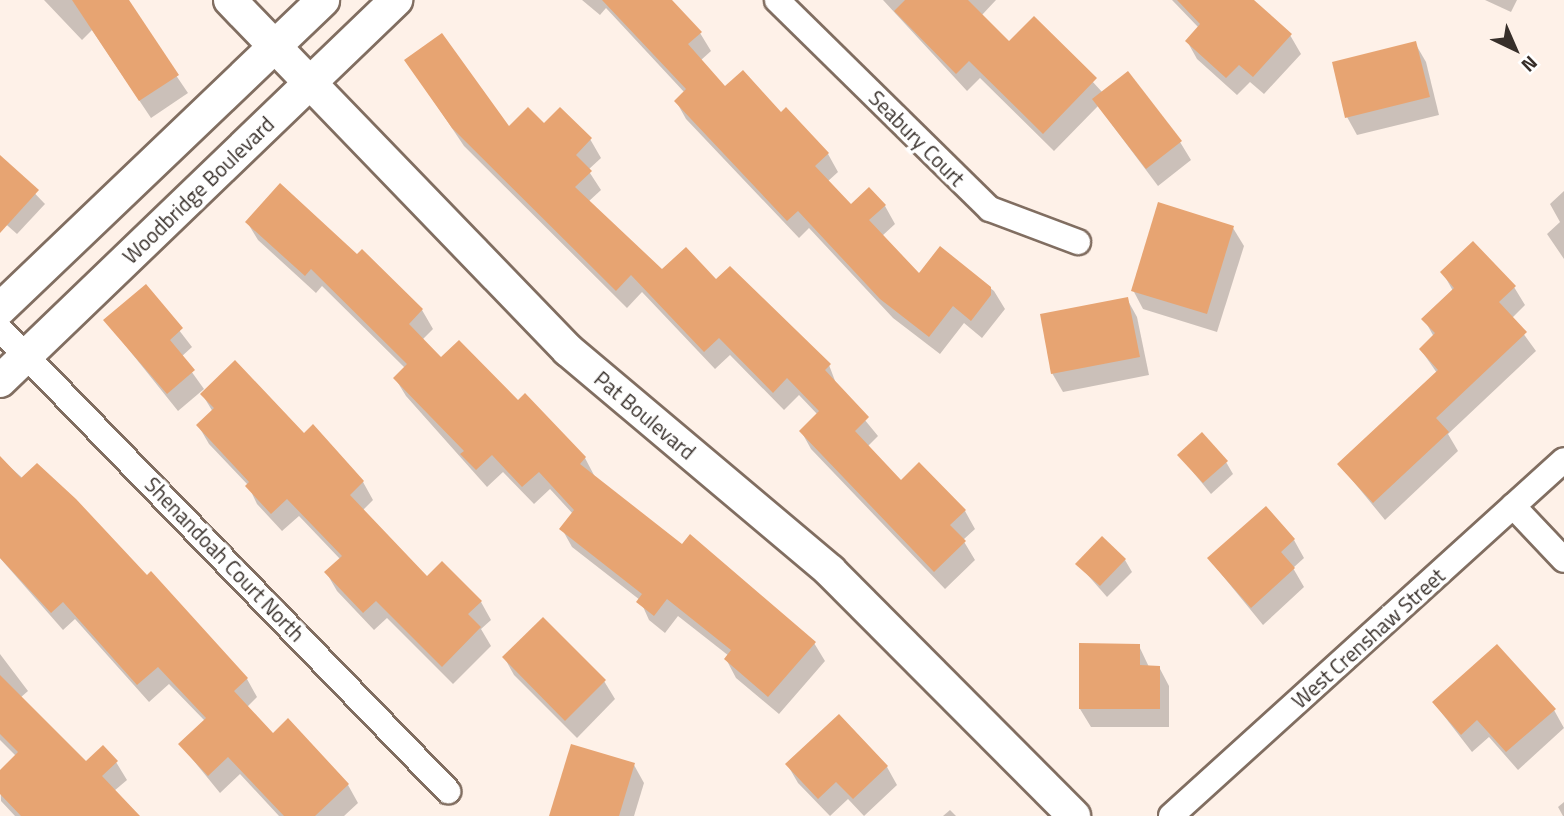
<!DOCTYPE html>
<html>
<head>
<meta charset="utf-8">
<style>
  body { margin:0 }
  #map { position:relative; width:1564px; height:816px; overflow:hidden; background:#fef1e8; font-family:"Titillium Web",sans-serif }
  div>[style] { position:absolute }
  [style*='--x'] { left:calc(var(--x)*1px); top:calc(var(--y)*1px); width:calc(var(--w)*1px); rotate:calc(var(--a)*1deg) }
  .shadow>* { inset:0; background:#0003 }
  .building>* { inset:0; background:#e7a472 }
  .roads { filter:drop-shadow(2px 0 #816e61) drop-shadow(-2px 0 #816e61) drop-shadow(0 2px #816e61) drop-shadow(0 -2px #816e61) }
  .minor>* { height:24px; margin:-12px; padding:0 12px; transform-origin:12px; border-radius:12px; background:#fff }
  .tertiary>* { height:32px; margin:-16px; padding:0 16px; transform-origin:16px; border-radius:16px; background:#fff }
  span { translate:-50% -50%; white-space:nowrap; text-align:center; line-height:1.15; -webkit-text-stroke:7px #fff; paint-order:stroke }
  .street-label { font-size:21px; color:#372f2a }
  .north { position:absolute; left:1480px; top:14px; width:70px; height:70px; -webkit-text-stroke:5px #fff; paint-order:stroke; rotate:136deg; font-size:19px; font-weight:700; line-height:28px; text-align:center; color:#372f2a }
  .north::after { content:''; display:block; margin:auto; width:24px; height:32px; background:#372f2a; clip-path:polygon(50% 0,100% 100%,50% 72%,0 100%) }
</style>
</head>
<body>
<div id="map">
  <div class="shadow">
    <div style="clip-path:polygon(44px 0,125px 0,188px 93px,151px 118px,92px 30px,82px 40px)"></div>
    <div style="clip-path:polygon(582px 0,670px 0,700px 33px,711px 51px,700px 61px,725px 88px,781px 114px,828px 154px,838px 172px,827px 182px,851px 206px,885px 206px,895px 224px,882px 236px,919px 276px,940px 248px,994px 291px,1005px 309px,982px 338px,964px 323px,940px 354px,893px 318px,809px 228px,799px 238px,686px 119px,676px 101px,685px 93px,606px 8px,600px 15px)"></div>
    <div style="clip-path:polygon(883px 0,996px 0,981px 16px,1009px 43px,1034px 18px,1103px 93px,1180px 142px,1191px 160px,1158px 186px,1098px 106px,1054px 151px,980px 78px,967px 91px)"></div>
    <div style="clip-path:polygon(1172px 0,1251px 0,1290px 35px,1301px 54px,1264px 94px,1250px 82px,1237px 95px,1197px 59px,1187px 41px,1199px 28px)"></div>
    <div style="clip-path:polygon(1485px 0,1517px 0,1511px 12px)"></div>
    <div style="clip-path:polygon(1415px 43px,1426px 62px,1439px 115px,1357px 135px,1347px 117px)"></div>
    <div style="clip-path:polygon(406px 60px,509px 129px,544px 125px,590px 139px,601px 158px,588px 170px,601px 190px,588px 202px,662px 272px,716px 282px,829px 365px,837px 386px,878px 436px,867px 447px,901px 483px,965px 511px,975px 529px,963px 540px,975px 560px,945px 589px,811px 449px,801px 431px,818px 415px,799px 395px,784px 410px,730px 355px,715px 369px,642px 292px,627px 308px,464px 146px)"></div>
    <div style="clip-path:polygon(0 157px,45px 204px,17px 234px,0 219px)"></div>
    <div style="clip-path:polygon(1564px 191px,1564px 259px,1547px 234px,1560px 222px,1550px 204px)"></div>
    <div style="clip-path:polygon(247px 222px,357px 256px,362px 251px,422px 310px,433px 329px,422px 340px,441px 360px,518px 402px,585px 458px,595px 477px,682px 547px,814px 643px,825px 661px,779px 714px,736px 678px,726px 659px,729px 656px,678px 616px,665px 633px,649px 620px,640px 600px,572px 547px,562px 529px,573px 514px,550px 489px,534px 504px,503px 472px,487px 487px,406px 396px,395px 378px,405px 368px,322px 286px,316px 293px,258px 240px)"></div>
    <div style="clip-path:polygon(1233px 228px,1244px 246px,1217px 332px,1143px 309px,1133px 290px)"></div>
    <div style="clip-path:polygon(1443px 273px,1514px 287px,1525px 305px,1512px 318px,1536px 351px,1448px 434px,1458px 451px,1385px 520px,1339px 464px,1437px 373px,1421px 350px,1434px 337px,1424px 319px,1453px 291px)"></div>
    <div style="clip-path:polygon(145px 286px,192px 347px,181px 357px,204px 389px,178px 411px,105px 320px)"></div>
    <div style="clip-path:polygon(1127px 299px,1137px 317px,1149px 375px,1063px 392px,1052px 373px)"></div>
    <div style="clip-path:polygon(202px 394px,304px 435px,313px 427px,363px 482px,373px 500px,362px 511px,427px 579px,481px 602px,491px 620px,481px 629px,491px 646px,453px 684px,387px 618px,374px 630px,337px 591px,326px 572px,340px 559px,299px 516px,282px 531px,257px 504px,248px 485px,209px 444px,198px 425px,213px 412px)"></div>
    <div style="clip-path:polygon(1179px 455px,1226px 462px,1233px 474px,1211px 494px)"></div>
    <div style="clip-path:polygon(0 458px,247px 679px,257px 697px,247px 707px,273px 735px,348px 785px,358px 803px,344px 816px,279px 816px,240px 774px,220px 793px,180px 744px,205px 721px,169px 684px,149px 702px,75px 619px,63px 630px,0 558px)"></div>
    <div style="clip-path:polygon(1294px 540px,1304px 558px,1293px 568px,1304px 587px,1263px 625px,1209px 559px)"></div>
    <div style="clip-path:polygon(1125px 560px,1132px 572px,1107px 597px,1078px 564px)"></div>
    <div style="clip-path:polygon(1139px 646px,1149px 667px,1159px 667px,1169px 686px,1169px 727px,1091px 727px,1080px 709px)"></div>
    <div style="clip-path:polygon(0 654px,28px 691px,20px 698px,86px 764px,116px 762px,127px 780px,114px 791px,137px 816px,15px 816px,1px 801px,0 773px,16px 756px,0 740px)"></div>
    <div style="clip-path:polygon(504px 657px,604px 681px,615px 699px,577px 738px,514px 675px)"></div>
    <div style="clip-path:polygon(1434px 703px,1554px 710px,1564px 728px,1518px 770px,1489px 737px,1472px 752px)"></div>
    <div style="clip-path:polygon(787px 764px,887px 767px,897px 785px,864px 816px,848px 799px,830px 816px,798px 783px)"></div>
    <div style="clip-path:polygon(634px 765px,644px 783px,634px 816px,553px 816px)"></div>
    <div style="clip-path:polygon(1564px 802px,1564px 816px,1563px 816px,1558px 807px)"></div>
    <div style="clip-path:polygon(950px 810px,956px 816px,943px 816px)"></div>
  </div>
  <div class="building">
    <div style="clip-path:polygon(72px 0,129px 0,179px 75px,139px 101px)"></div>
    <div style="clip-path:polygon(602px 0,672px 0,702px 32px,688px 44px,725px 86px,743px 70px,781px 112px,786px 107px,829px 153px,815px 166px,851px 204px,869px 187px,886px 205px,869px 220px,919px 273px,940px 246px,991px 287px,991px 295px,971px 321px,953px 306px,929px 337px,880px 299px,798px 211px,787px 221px,674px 101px,686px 89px)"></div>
    <div style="clip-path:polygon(905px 0,968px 0,1009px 41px,1034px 16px,1097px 78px,1043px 134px,969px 61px,956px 74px,894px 11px)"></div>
    <div style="clip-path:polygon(1177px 0,1254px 0,1292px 34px,1253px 77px,1239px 65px,1226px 78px,1185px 41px,1200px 24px)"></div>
    <div style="clip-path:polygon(442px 33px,509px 126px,528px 107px,544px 123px,560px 107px,592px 138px,576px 155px,592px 171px,575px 187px,662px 269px,686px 247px,716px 279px,730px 266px,831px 364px,825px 370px,869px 417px,855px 431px,901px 480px,919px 462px,966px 510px,950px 525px,966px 541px,934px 572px,799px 431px,819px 411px,787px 378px,773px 393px,719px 338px,704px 352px,631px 275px,616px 291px,452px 128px,404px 60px)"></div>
    <div style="clip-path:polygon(1416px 41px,1430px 97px,1345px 118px,1332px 62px)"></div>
    <div style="clip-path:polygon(1128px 71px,1182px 141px,1146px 169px,1092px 99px)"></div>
    <div style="clip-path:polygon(0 155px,39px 190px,0 233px)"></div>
    <div style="clip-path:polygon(280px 183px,357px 254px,362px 249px,423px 309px,409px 324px,441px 357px,459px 340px,518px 400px,525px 393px,586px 457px,580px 464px,682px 544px,690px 534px,816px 642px,768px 697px,724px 659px,731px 650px,667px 599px,654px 616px,636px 602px,642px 594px,559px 529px,574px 510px,539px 472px,522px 487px,492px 455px,476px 470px,460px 454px,464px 451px,393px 378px,407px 364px,311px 269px,305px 276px,245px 222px)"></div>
    <div style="clip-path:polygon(1158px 202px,1234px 226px,1207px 314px,1131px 291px)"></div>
    <div style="clip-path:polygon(1473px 241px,1516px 286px,1499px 302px,1527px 332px,1436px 418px,1449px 432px,1373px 503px,1337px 464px,1438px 370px,1419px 349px,1435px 333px,1421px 319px,1454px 288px,1440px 272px)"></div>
    <div style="clip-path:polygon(146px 284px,183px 328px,170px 340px,195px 370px,167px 394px,103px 320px)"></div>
    <div style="clip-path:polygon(1128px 297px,1140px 357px,1051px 374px,1040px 314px)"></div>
    <div style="clip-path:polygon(235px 360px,304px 433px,313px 424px,364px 481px,350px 495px,427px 576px,442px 561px,482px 601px,468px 614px,481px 627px,442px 667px,376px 601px,363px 613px,324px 572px,342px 556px,287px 499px,271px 514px,245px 486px,249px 482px,196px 425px,214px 408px,200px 394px)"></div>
    <div style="clip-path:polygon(1202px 432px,1228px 461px,1203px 483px,1177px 455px)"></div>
    <div style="clip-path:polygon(0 456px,21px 478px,37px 463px,76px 499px,147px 575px,151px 571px,248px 678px,234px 691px,273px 733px,288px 718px,349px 784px,315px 816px,284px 816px,228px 757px,208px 776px,178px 744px,206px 718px,158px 667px,137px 685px,63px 602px,51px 613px,0 558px)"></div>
    <div style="clip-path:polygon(1266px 506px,1295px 539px,1281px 552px,1295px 568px,1251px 608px,1207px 558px)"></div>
    <div style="clip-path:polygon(1102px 536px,1126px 559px,1100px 586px,1075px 564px)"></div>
    <div style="clip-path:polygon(543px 617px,606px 680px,565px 721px,502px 657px)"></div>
    <div style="clip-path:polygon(1079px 643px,1140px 644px,1140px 665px,1160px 666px,1160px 709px,1079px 709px)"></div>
    <div style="clip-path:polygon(1497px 644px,1556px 709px,1506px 752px,1477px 720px,1461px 735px,1432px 702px)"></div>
    <div style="clip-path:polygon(0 675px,86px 761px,103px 745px,118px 761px,102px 776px,140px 816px,21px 816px,0 794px,0 770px,18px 752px,0 734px)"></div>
    <div style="clip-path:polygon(839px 714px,888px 766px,853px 799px,836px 782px,818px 799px,785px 764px)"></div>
    <div style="clip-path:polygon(571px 744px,635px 763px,619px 816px,549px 816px)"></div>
  </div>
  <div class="roads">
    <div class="minor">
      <div style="--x:777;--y:0;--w:298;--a:44.5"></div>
      <div style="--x:990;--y:209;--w:94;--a:20.6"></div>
      <div style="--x:0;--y:329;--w:644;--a:45.88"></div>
      <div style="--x:1513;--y:506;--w:74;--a:46.6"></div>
      <div style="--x:1171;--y:816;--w:530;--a:-42.17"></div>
    </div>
    <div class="tertiary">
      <div style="--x:230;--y:0;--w:487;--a:46"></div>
      <div style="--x:568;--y:350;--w:343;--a:40.1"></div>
      <div style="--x:830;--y:571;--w:346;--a:45.1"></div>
      <div style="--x:0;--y:309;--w:447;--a:-43.7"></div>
      <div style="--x:0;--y:381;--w:550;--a:-43.89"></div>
    </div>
  </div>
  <div class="street-label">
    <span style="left:917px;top:138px;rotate:45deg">Seabury Court</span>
    <span style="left:198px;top:190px;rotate:-44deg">Woodbridge Boulevard</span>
    <span style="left:645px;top:415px;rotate:40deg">Pat Boulevard</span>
    <span style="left:225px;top:559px;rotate:46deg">Shenandoah Court North</span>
    <span style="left:1368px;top:638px;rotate:-42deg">West Crenshaw Street</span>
  </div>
  <div class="north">N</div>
</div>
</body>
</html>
